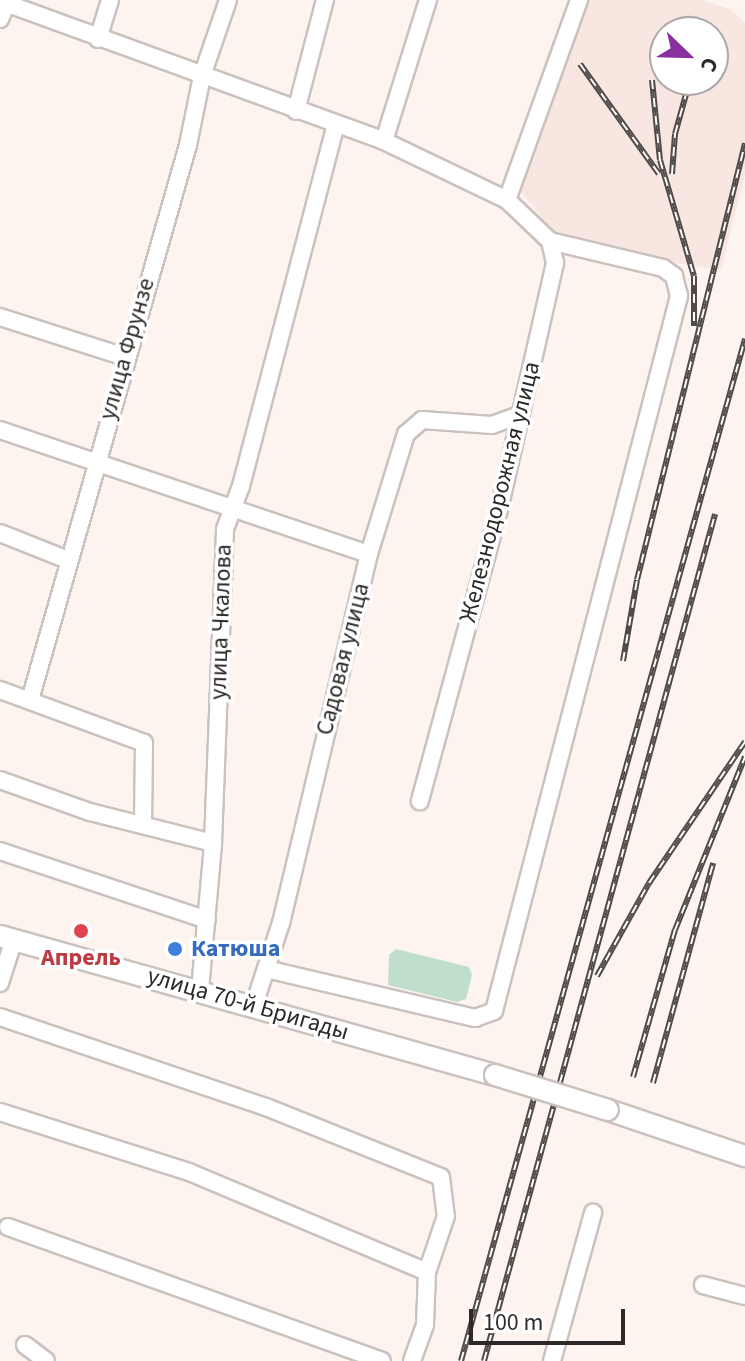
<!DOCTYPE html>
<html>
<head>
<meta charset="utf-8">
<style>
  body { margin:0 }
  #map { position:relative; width:745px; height:1361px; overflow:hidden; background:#fdf4f0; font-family:"Source Sans 3",sans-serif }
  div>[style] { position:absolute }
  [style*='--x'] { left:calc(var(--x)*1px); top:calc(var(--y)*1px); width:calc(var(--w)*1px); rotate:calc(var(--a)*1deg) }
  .built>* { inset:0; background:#f8e6e0 }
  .green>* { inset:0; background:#bfdfcc }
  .roads { filter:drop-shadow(2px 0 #cbc1be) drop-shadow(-2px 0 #cbc1be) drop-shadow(0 2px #cbc1be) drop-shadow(0 -2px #cbc1be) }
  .minor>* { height:16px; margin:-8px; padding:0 8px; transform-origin:8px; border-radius:8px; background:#fff }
  .major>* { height:20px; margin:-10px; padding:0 10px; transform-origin:10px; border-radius:10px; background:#fff }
  .rail>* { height:6px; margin-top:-3px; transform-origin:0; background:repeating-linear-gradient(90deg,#fff 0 9px,#4f4b49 0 18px); box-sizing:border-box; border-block:2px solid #4f4b49 }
  .bridges { filter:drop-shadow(2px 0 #cbc1be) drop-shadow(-2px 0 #cbc1be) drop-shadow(0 2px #cbc1be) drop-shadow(0 -2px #cbc1be) }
  .major-bridge>* { height:20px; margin:-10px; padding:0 10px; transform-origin:10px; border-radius:10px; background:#fff }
  .dots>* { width:22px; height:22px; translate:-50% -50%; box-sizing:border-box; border:4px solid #fff; border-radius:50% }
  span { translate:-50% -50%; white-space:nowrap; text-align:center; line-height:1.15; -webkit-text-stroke:7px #fff; paint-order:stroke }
  .street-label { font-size:24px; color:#2c2928 }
  .shop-label { font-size:24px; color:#366cbe; font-weight:700 }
  .left { translate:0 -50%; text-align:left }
  .health-label { font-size:24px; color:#be3a42; font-weight:700 }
  .north { position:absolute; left:649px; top:16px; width:80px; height:80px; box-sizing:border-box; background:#fff; border:2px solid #aba9a9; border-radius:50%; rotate:113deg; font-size:22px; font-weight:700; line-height:32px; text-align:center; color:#2c2928 }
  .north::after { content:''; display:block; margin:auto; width:28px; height:36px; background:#87309e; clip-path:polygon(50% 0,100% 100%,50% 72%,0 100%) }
  .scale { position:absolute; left:469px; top:1309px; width:156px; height:36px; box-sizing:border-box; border:4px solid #2c2928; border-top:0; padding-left:10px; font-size:24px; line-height:28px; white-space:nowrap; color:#2c2928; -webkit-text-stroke:6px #fff; paint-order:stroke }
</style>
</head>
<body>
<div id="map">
  <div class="built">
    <div style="clip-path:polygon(evenodd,583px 0,701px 0,730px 9px,745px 23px,745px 174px,721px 270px,668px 262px,553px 231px,521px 192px,522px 172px,583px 0,665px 32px,713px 32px,713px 80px,665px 80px,665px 32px)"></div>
  </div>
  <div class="green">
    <div style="clip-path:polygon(396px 949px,469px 967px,472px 975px,466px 999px,457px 1002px,388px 985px,389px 955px)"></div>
  </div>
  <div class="roads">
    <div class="minor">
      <div style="--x:0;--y:1;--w:409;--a:20"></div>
      <div style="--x:384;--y:141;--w:136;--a:25.6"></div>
      <div style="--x:507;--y:200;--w:59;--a:43.6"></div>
      <div style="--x:550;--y:241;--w:23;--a:77"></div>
      <div style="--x:555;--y:263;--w:249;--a:102.8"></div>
      <div style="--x:500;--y:506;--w:306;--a:105.2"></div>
      <div style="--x:0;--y:19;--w:21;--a:-67"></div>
      <div style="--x:98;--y:39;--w:41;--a:-72.9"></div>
      <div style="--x:296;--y:111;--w:115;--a:-75.4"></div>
      <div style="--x:384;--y:141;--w:148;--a:-72.7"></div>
      <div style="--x:507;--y:200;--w:213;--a:-70.2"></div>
      <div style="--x:0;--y:317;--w:131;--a:17.7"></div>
      <div style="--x:0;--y:430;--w:389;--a:18.6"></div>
      <div style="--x:0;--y:533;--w:73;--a:21.7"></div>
      <div style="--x:0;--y:690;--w:153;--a:20.2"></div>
      <div style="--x:144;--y:743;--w:80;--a:90.7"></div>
      <div style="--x:30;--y:700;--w:577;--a:-74.11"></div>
      <div style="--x:188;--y:145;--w:70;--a:-78.5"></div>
      <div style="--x:202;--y:76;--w:80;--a:-71.1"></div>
      <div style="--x:0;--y:780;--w:96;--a:19.6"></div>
      <div style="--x:90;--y:812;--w:127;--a:14.1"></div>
      <div style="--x:0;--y:851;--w:218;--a:18.4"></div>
      <div style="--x:266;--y:969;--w:215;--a:13.2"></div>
      <div style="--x:475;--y:1018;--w:20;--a:-20"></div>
      <div style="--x:494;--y:1011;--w:739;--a:-75.49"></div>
      <div style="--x:679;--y:296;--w:21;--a:-104"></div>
      <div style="--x:674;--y:276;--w:14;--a:-144"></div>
      <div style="--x:663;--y:268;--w:116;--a:-166.6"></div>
      <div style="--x:0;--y:983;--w:46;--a:-72.3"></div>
      <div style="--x:200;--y:990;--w:148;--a:-84.9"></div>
      <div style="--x:213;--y:843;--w:314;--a:-87.8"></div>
      <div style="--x:225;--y:529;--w:46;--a:-69.6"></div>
      <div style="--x:241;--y:486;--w:373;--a:-75.3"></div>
      <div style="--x:254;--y:1005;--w:86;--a:-71.8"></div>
      <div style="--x:281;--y:923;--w:379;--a:-76.6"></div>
      <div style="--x:369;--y:554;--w:126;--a:-72.9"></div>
      <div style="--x:406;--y:434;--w:21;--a:-41"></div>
      <div style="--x:422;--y:420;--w:70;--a:4.1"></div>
      <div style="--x:492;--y:425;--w:30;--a:-20"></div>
      <div style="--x:0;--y:1017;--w:281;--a:18.7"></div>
      <div style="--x:266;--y:1107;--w:188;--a:21.8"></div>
      <div style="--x:441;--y:1177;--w:39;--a:83"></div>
      <div style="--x:446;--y:1216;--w:59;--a:108.7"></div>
      <div style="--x:427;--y:1272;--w:53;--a:92.2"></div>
      <div style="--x:425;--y:1325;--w:38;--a:110"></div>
      <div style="--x:0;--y:1112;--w:198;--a:17.6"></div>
      <div style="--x:189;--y:1172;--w:258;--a:22.8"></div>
      <div style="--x:8;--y:1227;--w:397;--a:19.7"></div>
      <div style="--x:703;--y:1285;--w:43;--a:14.7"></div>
      <div style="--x:25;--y:1345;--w:26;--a:37"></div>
      <div style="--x:552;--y:1361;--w:154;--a:-74.5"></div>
    </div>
    <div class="major">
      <div style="--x:0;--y:936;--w:514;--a:15.69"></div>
      <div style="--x:608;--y:1110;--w:145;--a:18.6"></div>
    </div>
  </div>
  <div class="rail">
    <div style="--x:703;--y:32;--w:9;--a:-72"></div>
    <div style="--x:580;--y:64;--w:135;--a:54.3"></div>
    <div style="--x:652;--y:80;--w:80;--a:84.3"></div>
    <div style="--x:660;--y:160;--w:121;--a:73.7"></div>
    <div style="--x:694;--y:276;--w:50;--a:90"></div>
    <div style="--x:672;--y:174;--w:40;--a:-85.7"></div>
    <div style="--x:675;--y:134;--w:56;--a:-74.5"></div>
    <div style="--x:623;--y:661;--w:82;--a:-80.2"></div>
    <div style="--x:637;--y:580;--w:450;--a:-76.1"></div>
    <div style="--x:597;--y:976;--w:107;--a:-60.8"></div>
    <div style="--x:649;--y:883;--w:171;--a:-55.8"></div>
    <div style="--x:633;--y:1077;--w:153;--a:-74.1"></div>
    <div style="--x:675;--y:930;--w:187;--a:-68"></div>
    <div style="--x:653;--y:1083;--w:228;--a:-74.7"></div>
    <div style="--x:461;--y:1361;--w:1061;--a:-74.47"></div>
    <div style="--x:484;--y:1361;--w:878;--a:-74.74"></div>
  </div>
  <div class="bridges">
    <div class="major-bridge">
      <div style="--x:495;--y:1075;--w:118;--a:17.2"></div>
    </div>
  </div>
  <div class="dots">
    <div style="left:81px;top:931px;background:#e0444e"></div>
    <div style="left:175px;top:949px;background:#3f7fe0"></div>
  </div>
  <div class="street-label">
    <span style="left:127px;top:349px;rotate:-74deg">улица Фрунзе</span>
    <span style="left:500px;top:492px;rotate:-76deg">Железнодорожная улица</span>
    <span style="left:221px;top:622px;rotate:-88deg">улица Чкалова</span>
    <span style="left:343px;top:659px;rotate:-76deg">Садовая улица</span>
    <span style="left:248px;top:1004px;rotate:16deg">улица 70-й Бригады</span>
  </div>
  <div class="shop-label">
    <span class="left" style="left:191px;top:949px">Катюша</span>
  </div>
  <div class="health-label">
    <span style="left:81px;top:958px">Апрель</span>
  </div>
  <div class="north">С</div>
  <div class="scale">100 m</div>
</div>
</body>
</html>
